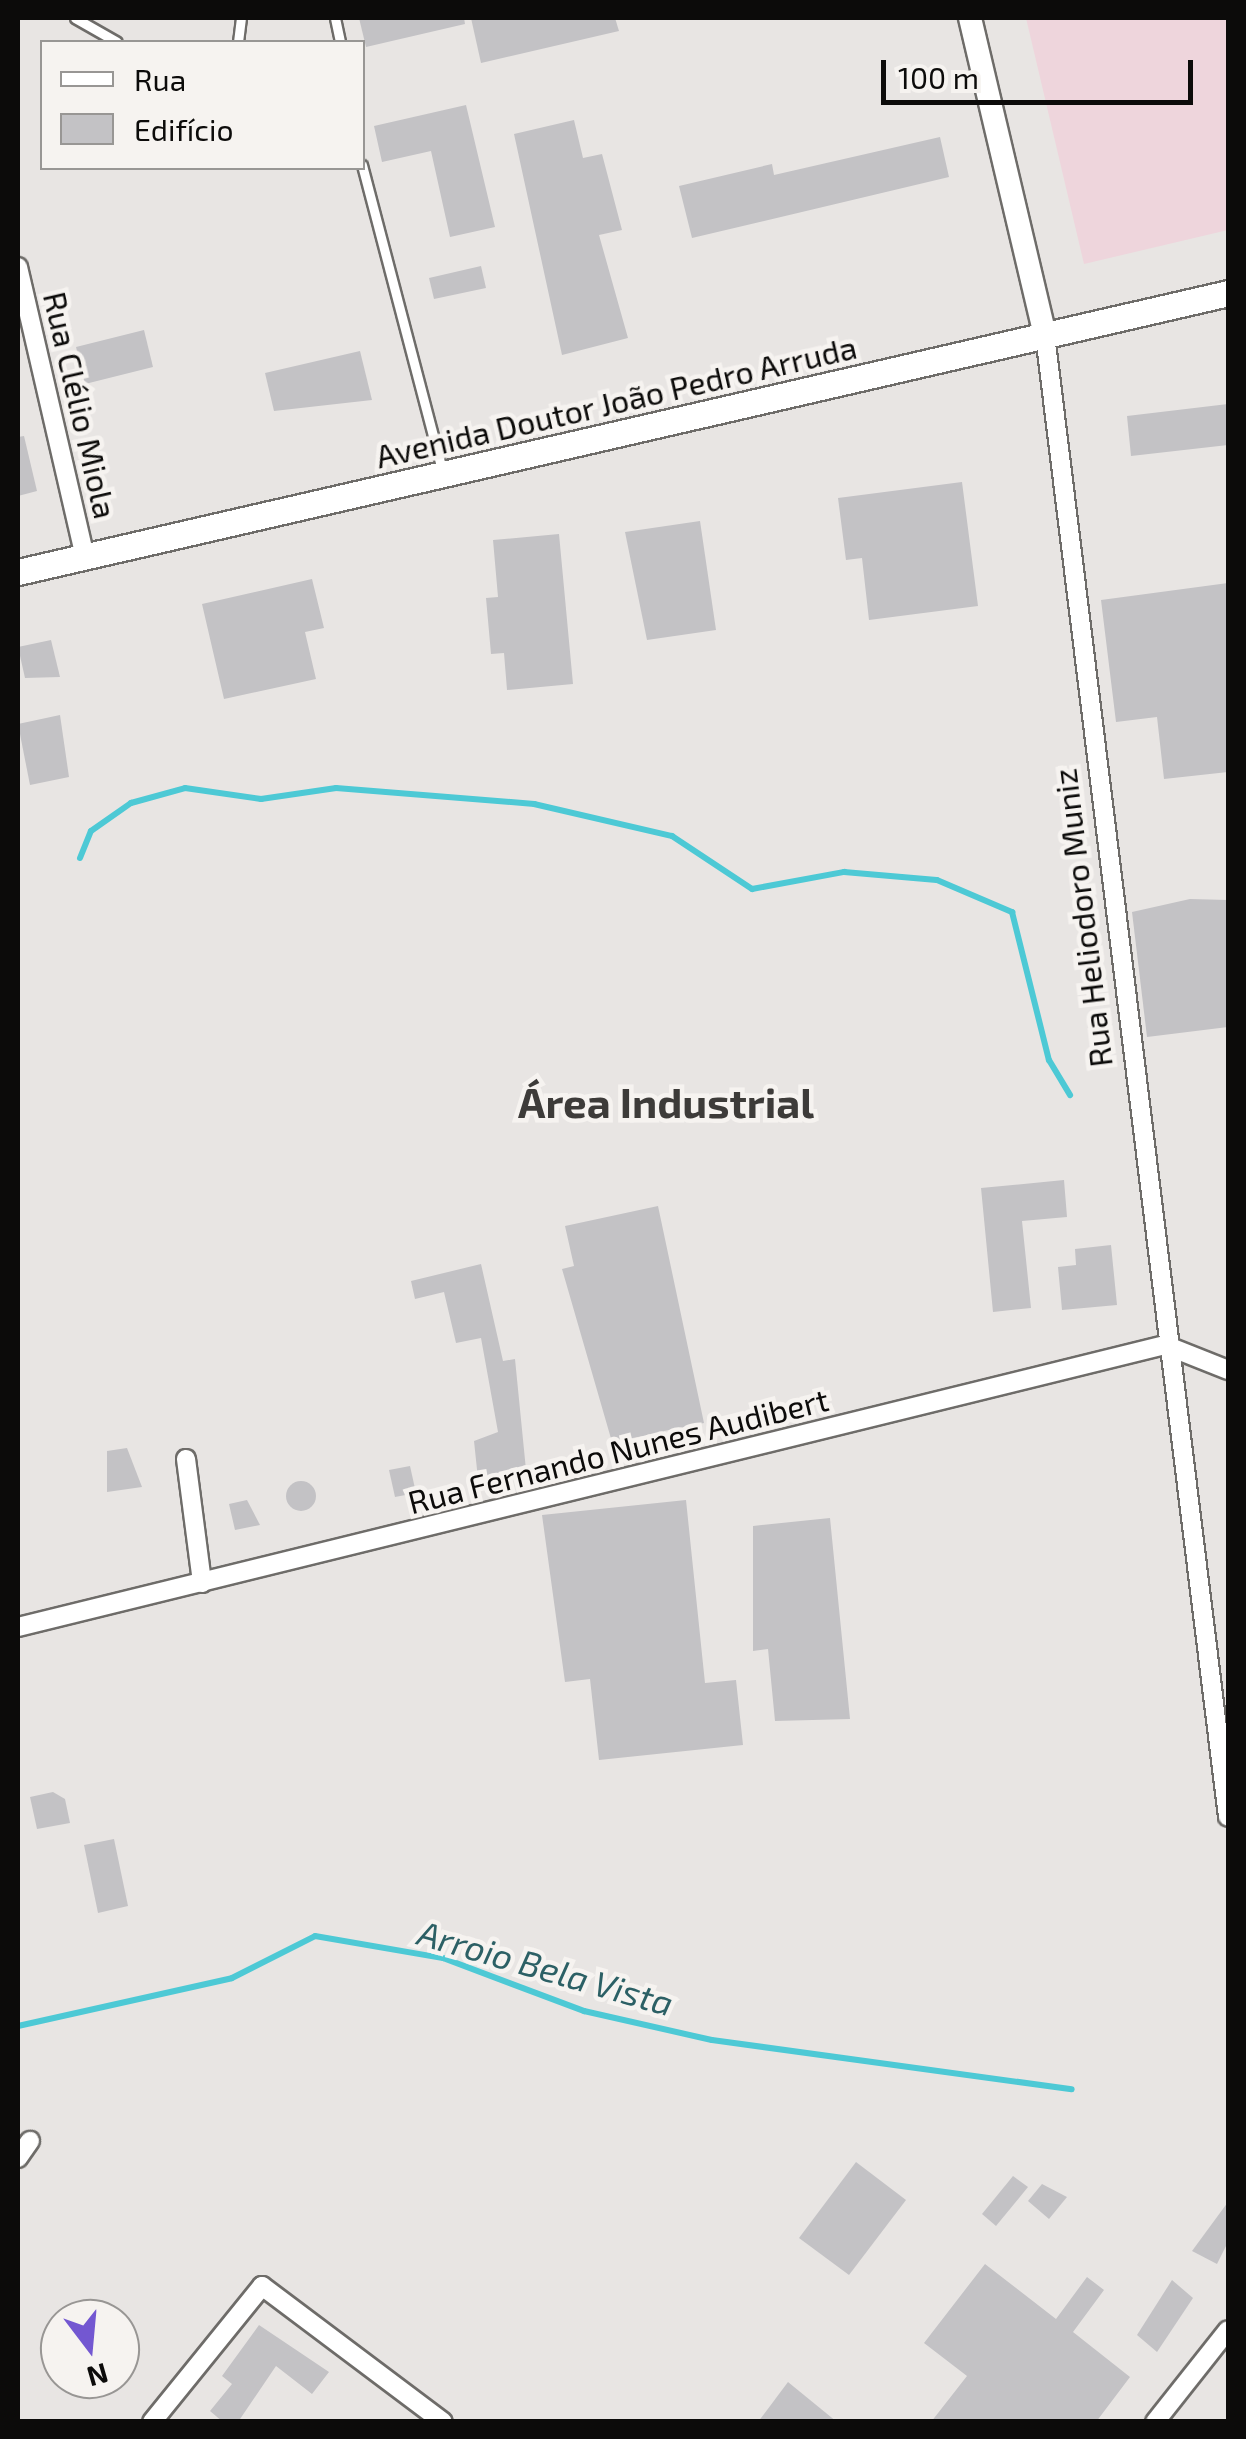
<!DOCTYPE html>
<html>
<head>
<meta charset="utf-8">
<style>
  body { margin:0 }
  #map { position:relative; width:1246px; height:2439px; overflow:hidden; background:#e8e5e3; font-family:"Exo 2",sans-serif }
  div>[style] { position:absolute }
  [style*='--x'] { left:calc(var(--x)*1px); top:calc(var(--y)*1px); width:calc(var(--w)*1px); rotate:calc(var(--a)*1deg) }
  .industrial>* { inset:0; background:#eed5dc }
  .stream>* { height:6px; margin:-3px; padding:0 3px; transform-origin:3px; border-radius:3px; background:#4dc9d5 }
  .building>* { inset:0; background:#c3c2c5 }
  .round { border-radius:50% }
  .roads { filter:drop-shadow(2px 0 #6e6c69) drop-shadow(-2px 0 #6e6c69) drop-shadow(0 2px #6e6c69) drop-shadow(0 -2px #6e6c69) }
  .service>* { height:9px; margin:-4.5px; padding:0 4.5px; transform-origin:4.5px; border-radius:4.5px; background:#fff }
  .minor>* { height:18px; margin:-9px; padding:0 9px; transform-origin:9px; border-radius:9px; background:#fff }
  .tertiary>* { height:22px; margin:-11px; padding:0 11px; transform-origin:11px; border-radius:11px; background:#fff }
  .secondary>* { height:25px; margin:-12.5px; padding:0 12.5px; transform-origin:12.5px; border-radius:12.5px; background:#fff }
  span { translate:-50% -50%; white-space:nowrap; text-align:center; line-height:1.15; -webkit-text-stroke:9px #f6f3f0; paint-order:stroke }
  .street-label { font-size:32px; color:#0c0b0a }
  .water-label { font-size:35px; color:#2c6065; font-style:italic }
  .district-label { font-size:42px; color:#3d3b39; font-weight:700 }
  .frame { position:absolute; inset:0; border:20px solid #0c0b0a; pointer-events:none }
  .legend { position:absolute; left:40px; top:40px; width:325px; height:130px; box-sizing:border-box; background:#f6f3f0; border:2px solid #989694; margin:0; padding:12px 18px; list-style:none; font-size:30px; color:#0c0b0a }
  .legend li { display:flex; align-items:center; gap:20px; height:50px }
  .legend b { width:50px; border:2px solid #989694 }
  .north { position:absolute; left:40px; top:2299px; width:100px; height:100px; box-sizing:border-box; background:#f6f3f0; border:2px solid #989694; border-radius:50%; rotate:164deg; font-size:28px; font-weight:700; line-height:40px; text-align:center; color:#0c0b0a }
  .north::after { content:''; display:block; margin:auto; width:35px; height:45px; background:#7357d1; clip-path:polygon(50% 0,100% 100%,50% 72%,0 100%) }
  .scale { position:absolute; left:881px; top:60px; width:312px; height:45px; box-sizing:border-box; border:5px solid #0c0b0a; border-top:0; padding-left:12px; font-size:30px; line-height:35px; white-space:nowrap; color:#0c0b0a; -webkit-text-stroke:8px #f6f3f0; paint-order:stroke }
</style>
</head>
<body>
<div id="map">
  <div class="industrial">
    <div style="clip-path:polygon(1026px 18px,1228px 18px,1228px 230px,1084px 264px)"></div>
  </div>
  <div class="stream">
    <div style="--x:80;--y:858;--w:29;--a:-68"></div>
    <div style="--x:91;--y:831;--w:49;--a:-35"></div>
    <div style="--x:131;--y:803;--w:56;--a:-15.5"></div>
    <div style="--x:185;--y:788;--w:77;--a:8.2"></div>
    <div style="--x:261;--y:799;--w:76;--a:-8.3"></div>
    <div style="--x:336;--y:788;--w:199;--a:4.6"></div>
    <div style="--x:534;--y:804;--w:142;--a:13.1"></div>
    <div style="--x:672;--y:836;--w:96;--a:33.5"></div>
    <div style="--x:752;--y:889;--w:94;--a:-10.5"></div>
    <div style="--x:844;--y:872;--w:93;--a:4.9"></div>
    <div style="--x:937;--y:880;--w:82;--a:23.1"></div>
    <div style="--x:1012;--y:912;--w:153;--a:76"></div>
    <div style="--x:1049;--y:1060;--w:41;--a:59"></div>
    <div style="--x:18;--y:2026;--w:219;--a:-12.6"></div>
    <div style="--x:232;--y:1978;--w:93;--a:-26.8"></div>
    <div style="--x:315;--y:1936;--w:130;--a:9.8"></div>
    <div style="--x:443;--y:1958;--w:151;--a:20.6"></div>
    <div style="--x:584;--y:2011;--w:131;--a:12.8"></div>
    <div style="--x:712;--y:2040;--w:363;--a:7.8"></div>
  </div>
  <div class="building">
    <div style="clip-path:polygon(359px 18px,464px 18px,465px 24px,366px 47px)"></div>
    <div style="clip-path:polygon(471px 18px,615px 18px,619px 31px,481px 63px)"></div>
    <div style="clip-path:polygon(466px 105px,495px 227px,450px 237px,431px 151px,382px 162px,374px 126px)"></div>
    <div style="clip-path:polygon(574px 120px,583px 158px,602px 154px,622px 230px,599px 235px,628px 338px,562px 355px,514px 134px)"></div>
    <div style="clip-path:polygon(940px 137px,949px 177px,692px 238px,679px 186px,772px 164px,774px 175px)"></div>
    <div style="clip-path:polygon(481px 266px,486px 288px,434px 299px,429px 278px)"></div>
    <div style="clip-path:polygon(144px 330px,153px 367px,85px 384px,76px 347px)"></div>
    <div style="clip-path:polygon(360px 351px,372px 400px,274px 411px,265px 373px)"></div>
    <div style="clip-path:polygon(1228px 404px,1228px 445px,1131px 456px,1127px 416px)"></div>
    <div style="clip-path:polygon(24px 436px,37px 491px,18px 496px,18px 437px)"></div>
    <div style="clip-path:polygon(962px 482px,978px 606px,869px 620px,862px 558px,846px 560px,838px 498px)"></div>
    <div style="clip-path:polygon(700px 521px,716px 630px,647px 640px,625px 532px)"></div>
    <div style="clip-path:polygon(559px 534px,573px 684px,507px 690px,504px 653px,491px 654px,486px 598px,498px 597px,493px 540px)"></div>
    <div style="clip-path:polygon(312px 579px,324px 628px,305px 632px,316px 679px,224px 699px,202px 604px)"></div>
    <div style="clip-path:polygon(1228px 583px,1228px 772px,1164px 779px,1157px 717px,1116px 722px,1101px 600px)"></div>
    <div style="clip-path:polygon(51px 640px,60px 677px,25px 678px,18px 647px)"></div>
    <div style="clip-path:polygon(60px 715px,69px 777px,30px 785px,18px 724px)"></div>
    <div style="clip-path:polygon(1190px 899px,1228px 900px,1228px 1027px,1147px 1037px,1132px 912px)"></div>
    <div style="clip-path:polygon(1064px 1180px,1067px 1217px,1022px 1221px,1031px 1308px,993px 1312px,981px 1188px)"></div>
    <div style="clip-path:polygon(658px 1206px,704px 1423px,664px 1431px,666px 1442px,645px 1447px,643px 1436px,612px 1442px,562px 1269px,574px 1266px,565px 1226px)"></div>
    <div style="clip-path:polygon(1111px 1245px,1117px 1305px,1062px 1310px,1058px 1267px,1076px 1265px,1075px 1249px)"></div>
    <div style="clip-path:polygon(481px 1264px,503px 1361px,515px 1359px,527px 1480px,478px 1479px,474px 1441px,498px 1432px,481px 1338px,456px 1343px,444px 1292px,415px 1299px,411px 1281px)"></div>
    <div style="clip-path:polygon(127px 1448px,142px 1487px,107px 1492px,107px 1451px)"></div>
    <div style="clip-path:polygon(410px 1466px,416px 1493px,395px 1497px,389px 1470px)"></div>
    <div class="round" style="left:286px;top:1481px;width:30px;height:30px"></div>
    <div style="clip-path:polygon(247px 1500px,260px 1525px,235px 1530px,229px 1504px)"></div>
    <div style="clip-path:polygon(686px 1500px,705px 1683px,736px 1680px,743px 1745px,599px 1760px,590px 1679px,565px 1682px,542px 1515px)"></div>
    <div style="clip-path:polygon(830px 1518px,850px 1719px,775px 1721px,768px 1649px,753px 1651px,753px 1526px)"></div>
    <div style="clip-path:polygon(53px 1792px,65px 1799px,70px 1823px,37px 1829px,30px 1797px)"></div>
    <div style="clip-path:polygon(114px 1839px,128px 1906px,98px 1913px,84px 1845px)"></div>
    <div style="clip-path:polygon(856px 2162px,906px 2200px,849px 2275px,799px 2238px)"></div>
    <div style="clip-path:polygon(1013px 2176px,1028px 2187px,996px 2226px,982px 2214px)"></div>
    <div style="clip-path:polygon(1042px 2184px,1067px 2197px,1049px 2219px,1028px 2201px)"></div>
    <div style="clip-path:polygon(1228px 2202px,1228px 2242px,1217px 2264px,1192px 2251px)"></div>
    <div style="clip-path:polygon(985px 2264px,1056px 2319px,1087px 2277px,1104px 2290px,1073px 2332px,1130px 2377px,1096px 2422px,931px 2422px,967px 2376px,924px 2343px)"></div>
    <div style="clip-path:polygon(1172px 2280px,1193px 2298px,1157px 2352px,1137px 2335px)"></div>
    <div style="clip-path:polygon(259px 2325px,329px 2372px,312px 2394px,276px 2366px,238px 2422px,223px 2422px,210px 2411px,232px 2384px,222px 2376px)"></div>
    <div style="clip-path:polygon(788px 2382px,837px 2422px,758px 2422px)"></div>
  </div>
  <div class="roads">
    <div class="service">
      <div style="--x:75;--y:18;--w:48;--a:29.7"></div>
      <div style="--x:335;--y:18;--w:25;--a:78"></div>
      <div style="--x:238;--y:42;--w:24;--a:-83"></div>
      <div style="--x:362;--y:165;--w:316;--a:75.3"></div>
    </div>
    <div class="minor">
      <div style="--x:18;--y:267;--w:298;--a:77"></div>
      <div style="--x:1045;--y:335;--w:1493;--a:82.96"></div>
      <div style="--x:186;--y:1459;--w:125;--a:82.6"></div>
      <div style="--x:18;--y:1627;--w:1181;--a:-13.81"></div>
      <div style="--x:1165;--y:1345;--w:68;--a:21.6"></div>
      <div style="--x:18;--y:2158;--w:21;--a:-55"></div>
      <div style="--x:152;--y:2422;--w:175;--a:-51"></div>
      <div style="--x:262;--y:2286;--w:226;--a:36.9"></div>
      <div style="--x:1155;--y:2422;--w:117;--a:-51.6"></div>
    </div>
    <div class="tertiary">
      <div style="--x:970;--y:18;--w:326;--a:76.7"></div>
    </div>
    <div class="secondary">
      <div style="--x:18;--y:572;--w:1242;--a:-12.98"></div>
    </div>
  </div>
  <div class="street-label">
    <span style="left:616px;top:401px;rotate:-13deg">Avenida Doutor João Pedro Arruda</span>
    <span style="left:81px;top:405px;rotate:77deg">Rua Clélio Miola</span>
    <span style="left:1082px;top:918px;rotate:-97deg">Rua Heliodoro Muniz</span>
    <span style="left:618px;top:1450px;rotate:-14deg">Rua Fernando Nunes Audibert</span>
  </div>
  <div class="water-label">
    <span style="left:546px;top:1967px;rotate:16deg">Arroio Bela Vista</span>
  </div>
  <div class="district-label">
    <span style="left:666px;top:1101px">Área Industrial</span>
  </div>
  <div class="frame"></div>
  <ul class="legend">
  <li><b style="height:12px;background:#fff"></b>Rua</li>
  <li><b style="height:28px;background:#c3c2c5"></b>Edifício</li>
  </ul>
  <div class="north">N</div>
  <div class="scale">100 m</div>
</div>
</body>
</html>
